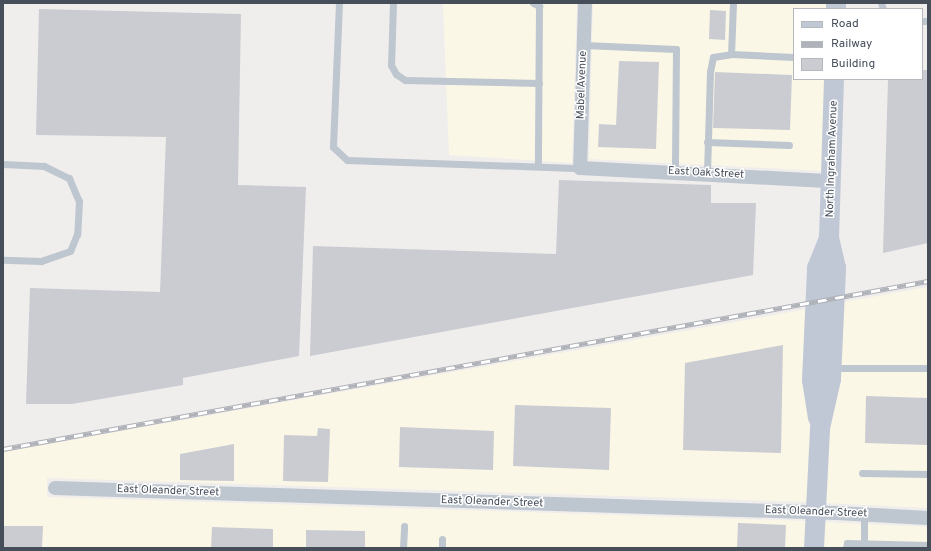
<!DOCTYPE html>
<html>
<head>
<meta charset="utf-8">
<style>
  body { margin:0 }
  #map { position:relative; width:931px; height:551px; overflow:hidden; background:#f0eded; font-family:Overpass,sans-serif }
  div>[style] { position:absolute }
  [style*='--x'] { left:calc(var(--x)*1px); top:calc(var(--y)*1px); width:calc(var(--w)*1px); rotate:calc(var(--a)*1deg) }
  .commercial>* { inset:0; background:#fbf7e6 }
  .building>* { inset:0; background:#caccd2 }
  .lane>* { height:7px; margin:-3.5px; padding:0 3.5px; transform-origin:3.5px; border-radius:3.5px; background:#bec6cf }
  .street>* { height:14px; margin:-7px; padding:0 7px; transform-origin:7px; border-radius:7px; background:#bec6cf }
  .secondary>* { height:20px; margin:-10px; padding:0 10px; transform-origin:10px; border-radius:10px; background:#c0c8d6 }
  .rail>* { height:4.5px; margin-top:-2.25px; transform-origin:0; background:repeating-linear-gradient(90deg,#fff 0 9px,#afb2b8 0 18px); box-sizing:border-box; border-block:1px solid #afb2b8 }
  span { translate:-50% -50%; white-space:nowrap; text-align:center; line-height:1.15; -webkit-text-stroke:3px #fff; paint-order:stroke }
  .street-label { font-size:11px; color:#464e5a }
  .frame { position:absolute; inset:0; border:4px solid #464e5a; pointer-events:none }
  .legend { position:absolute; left:793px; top:8px; width:130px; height:72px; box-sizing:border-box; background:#fff; border:1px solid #b5b8bd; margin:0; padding:5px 7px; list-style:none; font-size:12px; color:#464e5a }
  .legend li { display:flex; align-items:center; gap:8px; height:20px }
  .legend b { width:20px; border:1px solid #b5b8bd }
</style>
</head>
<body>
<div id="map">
  <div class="commercial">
    <div style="clip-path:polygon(443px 3px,577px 3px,572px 163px,449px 155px)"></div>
    <div style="clip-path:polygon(593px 3px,828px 3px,828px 9px,794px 9px,794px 79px,826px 79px,823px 171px,589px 159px)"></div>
    <div style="clip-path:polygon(928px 287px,928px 508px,825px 503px,828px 436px,843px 302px)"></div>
    <div style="clip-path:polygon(807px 309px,812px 428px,808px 502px,47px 478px,47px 497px,807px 521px,806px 548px,3px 548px,3px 452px)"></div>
    <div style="clip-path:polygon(824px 522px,928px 527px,928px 548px,823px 548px)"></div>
  </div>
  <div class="building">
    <div style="clip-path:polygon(39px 9px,241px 14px,238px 185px,306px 187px,299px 356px,183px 378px,183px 385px,72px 404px,26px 404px,30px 288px,160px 292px,166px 137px,36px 135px)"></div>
    <div style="clip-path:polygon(710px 10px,726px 11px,725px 40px,709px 39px)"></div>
    <div style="clip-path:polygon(619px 61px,659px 62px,656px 149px,598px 147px,599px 124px,616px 125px)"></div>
    <div style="clip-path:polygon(922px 70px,928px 70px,928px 243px,883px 253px,888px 79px,922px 79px)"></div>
    <div style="clip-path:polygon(715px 72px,792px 75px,790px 130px,713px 128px)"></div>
    <div style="clip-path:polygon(559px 180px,711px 185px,711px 203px,756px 203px,753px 275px,310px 356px,313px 246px,556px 254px)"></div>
    <div style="clip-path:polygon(783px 345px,781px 453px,683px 450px,685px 363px)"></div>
    <div style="clip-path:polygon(866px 396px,928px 398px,928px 445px,865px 443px)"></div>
    <div style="clip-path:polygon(515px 405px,611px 408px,609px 470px,513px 466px)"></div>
    <div style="clip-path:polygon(400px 427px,494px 431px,493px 470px,399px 467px)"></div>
    <div style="clip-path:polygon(318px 428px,330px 429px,328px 482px,283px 481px,284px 435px,317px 436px)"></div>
    <div style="clip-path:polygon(234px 444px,234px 481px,180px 480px,180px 454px)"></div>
    <div style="clip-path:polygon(738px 523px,786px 525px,785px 548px,737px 548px)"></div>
    <div style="clip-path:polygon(3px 526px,43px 526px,42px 548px,3px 548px)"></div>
    <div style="clip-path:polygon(212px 527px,273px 529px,273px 548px,211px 548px)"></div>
    <div style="clip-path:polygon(306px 530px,365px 531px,365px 548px,306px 548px)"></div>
  </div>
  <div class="lane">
    <div style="--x:339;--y:3;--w:144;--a:92.4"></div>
    <div style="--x:333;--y:147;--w:19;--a:43"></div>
    <div style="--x:347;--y:160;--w:233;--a:2"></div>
    <div style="--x:393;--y:3;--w:62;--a:91.8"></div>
    <div style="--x:391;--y:65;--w:10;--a:61"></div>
    <div style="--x:396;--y:74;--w:11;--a:34"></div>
    <div style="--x:405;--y:80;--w:134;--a:1.3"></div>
    <div style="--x:533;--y:3;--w:7;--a:27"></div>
    <div style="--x:539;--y:6;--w:160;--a:90.4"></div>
    <div style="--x:733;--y:3;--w:51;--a:92.2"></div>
    <div style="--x:731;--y:54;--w:63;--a:2.7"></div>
    <div style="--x:881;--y:3;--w:6;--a:72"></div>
    <div style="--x:922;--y:21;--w:6;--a:0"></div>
    <div style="--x:584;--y:45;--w:92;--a:2.5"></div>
    <div style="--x:676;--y:49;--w:122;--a:90.5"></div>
    <div style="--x:707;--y:142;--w:82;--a:2.1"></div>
    <div style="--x:3;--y:164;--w:41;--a:2.8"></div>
    <div style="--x:44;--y:166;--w:28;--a:26"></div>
    <div style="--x:69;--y:178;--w:25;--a:67"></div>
    <div style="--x:79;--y:201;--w:33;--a:93"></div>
    <div style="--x:77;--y:234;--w:18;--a:112"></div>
    <div style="--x:70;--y:251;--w:31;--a:161"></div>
    <div style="--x:41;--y:261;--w:38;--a:-178"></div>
    <div style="--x:707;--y:173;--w:101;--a:-88.3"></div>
    <div style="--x:710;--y:72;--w:15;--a:-79"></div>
    <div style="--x:713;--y:57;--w:18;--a:-9"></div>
    <div style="--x:832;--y:368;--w:96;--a:0"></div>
    <div style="--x:862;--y:473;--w:66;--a:0.9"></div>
    <div style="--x:864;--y:514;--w:29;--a:90"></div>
    <div style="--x:442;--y:539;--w:9;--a:90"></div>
    <div style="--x:403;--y:548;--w:22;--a:-87"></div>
    <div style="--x:846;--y:548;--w:5;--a:-79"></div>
    <div style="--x:847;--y:543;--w:81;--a:1.4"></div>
  </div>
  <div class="street">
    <div style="--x:585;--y:3;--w:165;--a:91.7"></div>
    <div style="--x:580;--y:168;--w:251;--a:3"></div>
    <div style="--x:55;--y:488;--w:782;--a:1.83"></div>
    <div style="--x:837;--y:513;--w:91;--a:3.1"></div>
  </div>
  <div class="secondary">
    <div style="--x:836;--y:9;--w:6;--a:-90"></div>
    <div style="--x:818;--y:418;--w:38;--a:-99"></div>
    <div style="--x:812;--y:380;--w:112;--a:-87.4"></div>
    <div style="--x:817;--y:268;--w:32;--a:-68"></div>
    <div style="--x:814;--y:548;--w:120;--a:-87.1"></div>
    <div style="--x:820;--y:428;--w:50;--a:-77.3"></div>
    <div style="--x:831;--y:379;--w:111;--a:-87.4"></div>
    <div style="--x:836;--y:268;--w:31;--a:-103"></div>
    <div style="--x:829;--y:238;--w:159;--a:-88.2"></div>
  </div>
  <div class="rail">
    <div style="--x:3;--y:449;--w:940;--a:-10.29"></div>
  </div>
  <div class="street-label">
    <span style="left:582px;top:85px;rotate:-88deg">Mabel Avenue</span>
    <span style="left:832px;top:159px;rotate:-88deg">North Ingraham Avenue</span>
    <span style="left:706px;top:173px;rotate:3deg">East Oak Street</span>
    <span style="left:168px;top:491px;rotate:2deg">East Oleander Street</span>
    <span style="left:492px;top:502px;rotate:2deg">East Oleander Street</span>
    <span style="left:816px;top:512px;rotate:2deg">East Oleander Street</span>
  </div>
  <div class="frame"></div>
  <ul class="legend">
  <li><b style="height:5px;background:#c0c8d6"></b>Road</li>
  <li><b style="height:5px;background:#afb2b8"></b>Railway</li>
  <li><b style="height:11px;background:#caccd2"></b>Building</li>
  </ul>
</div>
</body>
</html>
